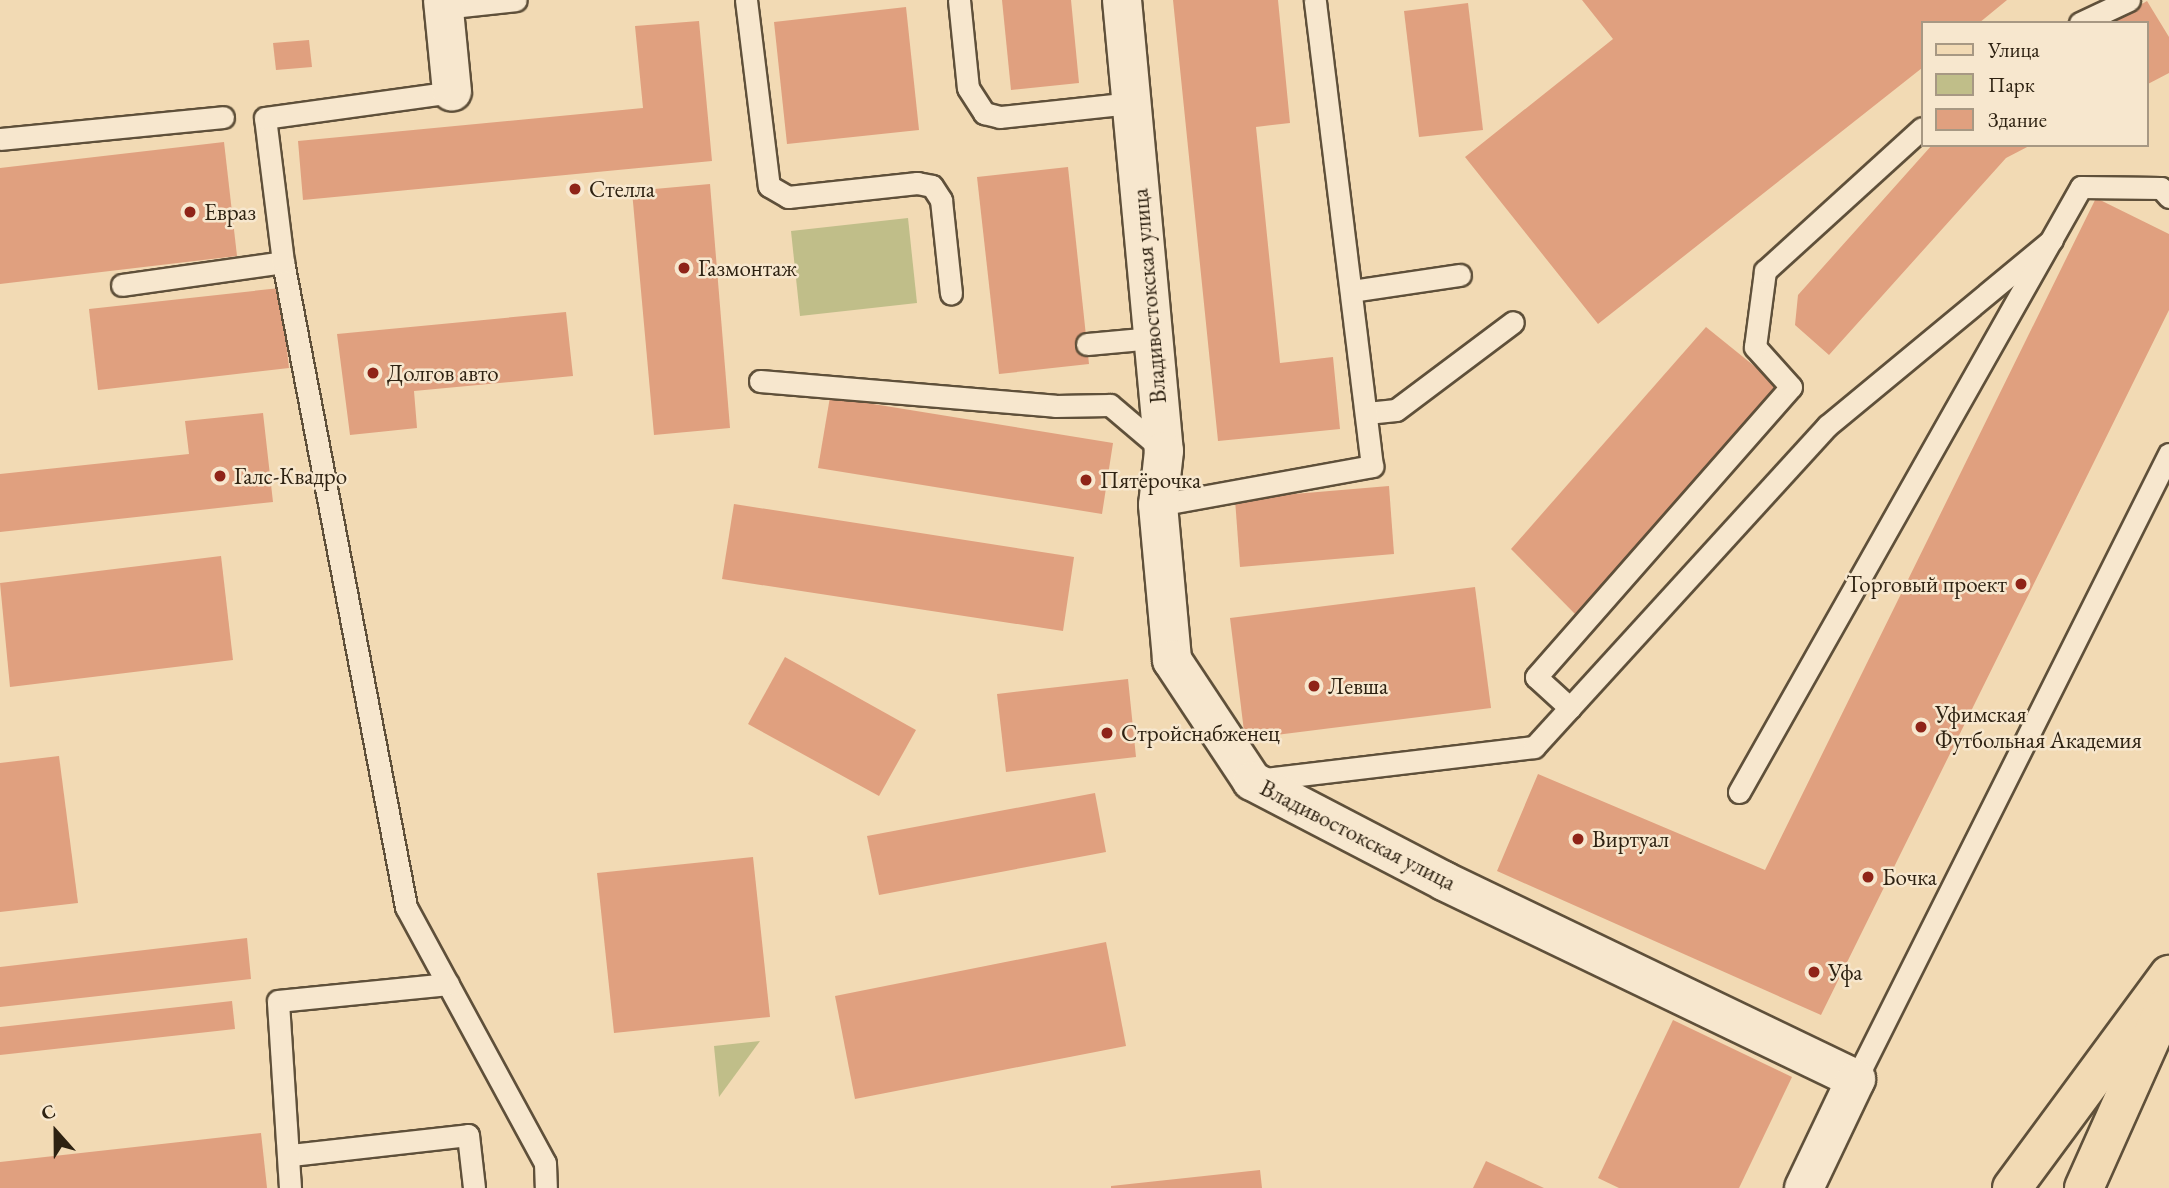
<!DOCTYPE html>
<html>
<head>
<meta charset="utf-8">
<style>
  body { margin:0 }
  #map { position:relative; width:2169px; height:1188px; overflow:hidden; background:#f2dab4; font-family:"EB Garamond",serif }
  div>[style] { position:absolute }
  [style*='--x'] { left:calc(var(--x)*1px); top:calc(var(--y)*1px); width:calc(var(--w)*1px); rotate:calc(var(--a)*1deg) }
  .green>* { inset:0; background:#c0be89 }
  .building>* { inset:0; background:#e0a07f }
  .roads { filter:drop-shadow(2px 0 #5f503a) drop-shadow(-2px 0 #5f503a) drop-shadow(0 2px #5f503a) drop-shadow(0 -2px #5f503a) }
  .service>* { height:21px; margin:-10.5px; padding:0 10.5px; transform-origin:10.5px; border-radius:10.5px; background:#f7e7ce }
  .minor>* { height:38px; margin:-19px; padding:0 19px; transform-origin:19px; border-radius:19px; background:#f7e7ce }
  .primary>* { height:38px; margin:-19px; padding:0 19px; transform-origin:19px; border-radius:19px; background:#f2dab4 }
  .dots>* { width:19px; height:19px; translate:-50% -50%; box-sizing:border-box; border:4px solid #f7e7ce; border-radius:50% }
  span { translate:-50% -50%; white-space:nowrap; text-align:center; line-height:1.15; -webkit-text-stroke:5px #f7e7ce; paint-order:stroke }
  .poi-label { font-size:23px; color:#2e2212 }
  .left { translate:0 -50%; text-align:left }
  .right { translate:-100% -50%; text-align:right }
  .street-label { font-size:23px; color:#2e2212 }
  .legend { position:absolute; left:1921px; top:21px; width:228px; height:126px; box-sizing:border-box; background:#f7e7ce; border:2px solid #a79883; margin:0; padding:9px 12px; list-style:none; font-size:21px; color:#2e2212 }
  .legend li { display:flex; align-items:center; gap:14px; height:35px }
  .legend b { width:35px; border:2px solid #a79883 }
  .north { position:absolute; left:21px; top:1097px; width:70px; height:70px; -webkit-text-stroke:5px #f7e7ce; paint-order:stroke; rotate:339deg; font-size:19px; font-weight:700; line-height:28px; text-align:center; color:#2e2212 }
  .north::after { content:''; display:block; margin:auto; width:24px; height:32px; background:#2e2212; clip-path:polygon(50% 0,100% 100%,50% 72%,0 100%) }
</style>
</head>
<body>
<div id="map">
  <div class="green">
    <div style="clip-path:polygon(908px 218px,917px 303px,800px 316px,791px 231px)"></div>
    <div style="clip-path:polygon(760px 1041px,719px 1097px,714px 1046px)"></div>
  </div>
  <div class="building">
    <div style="clip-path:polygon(1002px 0,1071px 0,1079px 83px,1011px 90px)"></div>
    <div style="clip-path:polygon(1173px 0,1278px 0,1290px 123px,1256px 127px,1280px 363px,1333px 357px,1340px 429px,1218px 441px)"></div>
    <div style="clip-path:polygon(1582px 0,2007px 0,1979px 23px,1922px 23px,1922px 68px,1598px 324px,1465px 157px,1613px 39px)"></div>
    <div style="clip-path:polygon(2147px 1px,2169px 37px,2169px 73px,2146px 85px,2146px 23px,2110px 23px)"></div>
    <div style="clip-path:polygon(1468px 3px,1483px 130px,1419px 137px,1404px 11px)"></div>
    <div style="clip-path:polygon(906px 7px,919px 130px,787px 144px,774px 22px)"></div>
    <div style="clip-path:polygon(699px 21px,712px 161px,303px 200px,298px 141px,643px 108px,635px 26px)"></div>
    <div style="clip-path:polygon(309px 40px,312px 67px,276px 70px,273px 43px)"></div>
    <div style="clip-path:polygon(224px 142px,237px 256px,0 284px,0 168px)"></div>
    <div style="clip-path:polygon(1932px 145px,2031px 145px,2006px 158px,1829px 355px,1795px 325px,1798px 295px)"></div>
    <div style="clip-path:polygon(1068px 167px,1089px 364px,999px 374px,977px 177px)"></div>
    <div style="clip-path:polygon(710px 184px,730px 428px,654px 435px,632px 191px)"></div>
    <div style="clip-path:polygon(2096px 198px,2169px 234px,2169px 310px,1821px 1015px,1497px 871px,1538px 774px,1765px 870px)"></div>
    <div style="clip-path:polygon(280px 288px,289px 368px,98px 390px,89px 309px)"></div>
    <div style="clip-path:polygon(566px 312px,573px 376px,414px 391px,417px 428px,350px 435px,337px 334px)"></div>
    <div style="clip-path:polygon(1706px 327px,1779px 386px,1578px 617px,1511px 549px)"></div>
    <div style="clip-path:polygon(830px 397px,1113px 443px,1102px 514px,818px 468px)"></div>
    <div style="clip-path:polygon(263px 413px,273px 502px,0 532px,0 474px,189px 454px,185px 421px)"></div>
    <div style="clip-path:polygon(1389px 486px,1394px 554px,1240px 567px,1235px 499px)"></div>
    <div style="clip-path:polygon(734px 504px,1074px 557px,1063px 631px,722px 579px)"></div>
    <div style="clip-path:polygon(221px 556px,233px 660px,10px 687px,0 583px)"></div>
    <div style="clip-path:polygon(1475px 587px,1491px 708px,1245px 739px,1230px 618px)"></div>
    <div style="clip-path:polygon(785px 657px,916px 730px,879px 796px,748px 724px)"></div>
    <div style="clip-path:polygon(1128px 679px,1136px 757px,1006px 772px,997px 694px)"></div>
    <div style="clip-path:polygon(59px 756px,78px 903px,0 912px,0 763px)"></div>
    <div style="clip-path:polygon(1095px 793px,1106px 852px,879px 895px,867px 836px)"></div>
    <div style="clip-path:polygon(753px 857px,770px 1017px,614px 1033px,597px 873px)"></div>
    <div style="clip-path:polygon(247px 938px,251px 979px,0 1007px,0 967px)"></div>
    <div style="clip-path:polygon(1106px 942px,1126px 1046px,855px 1099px,835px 996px)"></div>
    <div style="clip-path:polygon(232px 1001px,235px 1029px,0 1055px,0 1027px)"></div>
    <div style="clip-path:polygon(1673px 1020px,1792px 1077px,1739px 1188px,1619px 1188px,1598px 1178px)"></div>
    <div style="clip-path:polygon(261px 1133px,267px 1188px,0 1188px,0 1162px)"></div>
    <div style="clip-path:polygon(1486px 1161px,1544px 1188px,1473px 1188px)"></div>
    <div style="clip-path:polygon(1260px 1170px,1262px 1188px,1111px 1188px,1111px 1186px)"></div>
  </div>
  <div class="roads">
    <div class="service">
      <div style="--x:746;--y:0;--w:187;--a:83"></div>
      <div style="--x:769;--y:186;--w:22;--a:30"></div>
      <div style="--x:788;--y:197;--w:130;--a:-6.2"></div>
      <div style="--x:917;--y:183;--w:15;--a:11"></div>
      <div style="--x:932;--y:186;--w:17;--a:57"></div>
      <div style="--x:941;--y:200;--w:94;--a:83.9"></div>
      <div style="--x:959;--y:0;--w:88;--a:84.2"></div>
      <div style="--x:968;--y:88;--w:30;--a:57"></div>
      <div style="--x:984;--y:113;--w:16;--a:14"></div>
      <div style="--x:1000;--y:117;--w:132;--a:-6.1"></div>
      <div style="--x:444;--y:8;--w:72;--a:-6.3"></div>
      <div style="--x:2080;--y:23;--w:54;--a:-25.1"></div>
      <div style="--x:0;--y:139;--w:224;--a:-5.6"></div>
      <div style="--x:283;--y:262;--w:657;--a:79.2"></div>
      <div style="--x:406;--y:907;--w:291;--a:61.5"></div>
      <div style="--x:545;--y:1163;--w:25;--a:88"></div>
      <div style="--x:122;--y:285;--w:163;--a:-8.1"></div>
      <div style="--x:283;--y:262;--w:145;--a:-97.1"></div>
      <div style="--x:265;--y:118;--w:189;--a:-7.9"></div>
      <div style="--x:1351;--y:291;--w:110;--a:-8.4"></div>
      <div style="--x:1087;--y:344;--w:66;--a:-5.2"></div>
      <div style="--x:760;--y:381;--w:296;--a:4.8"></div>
      <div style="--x:1055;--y:406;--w:55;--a:-1"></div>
      <div style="--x:1110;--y:405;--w:71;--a:40.4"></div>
      <div style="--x:1367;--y:413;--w:29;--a:-6"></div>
      <div style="--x:1396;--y:410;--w:146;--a:-36.9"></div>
      <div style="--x:1158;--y:505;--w:218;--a:-10.3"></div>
      <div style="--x:1372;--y:466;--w:469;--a:-97"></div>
      <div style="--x:1570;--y:708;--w:46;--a:-137.6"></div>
      <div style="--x:1536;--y:677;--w:386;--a:-48.7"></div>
      <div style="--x:1791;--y:387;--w:54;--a:-132"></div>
      <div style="--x:1755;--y:347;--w:77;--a:-82.5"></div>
      <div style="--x:1765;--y:271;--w:212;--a:-42.3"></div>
      <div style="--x:1257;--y:780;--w:279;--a:-6.8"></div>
      <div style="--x:1534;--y:747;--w:435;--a:-47.6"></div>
      <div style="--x:1827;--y:426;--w:292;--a:-39.6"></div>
      <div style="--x:1739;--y:792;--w:695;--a:-60.52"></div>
      <div style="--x:2081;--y:187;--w:80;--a:0.7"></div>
      <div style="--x:2161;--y:188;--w:12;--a:48"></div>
      <div style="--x:1856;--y:1079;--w:699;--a:-63.4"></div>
      <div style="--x:291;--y:1155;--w:178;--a:-6.4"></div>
      <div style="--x:468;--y:1135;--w:53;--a:83.5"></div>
      <div style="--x:290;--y:1188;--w:187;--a:-93.7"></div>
      <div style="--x:278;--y:1001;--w:171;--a:-5.7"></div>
    </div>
    <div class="minor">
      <div style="--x:443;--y:0;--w:92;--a:84.4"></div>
      <div style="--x:1122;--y:0;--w:453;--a:84.7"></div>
      <div style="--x:1164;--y:451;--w:54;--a:96.3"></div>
      <div style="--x:1158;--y:505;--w:156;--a:84.8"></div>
      <div style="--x:1172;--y:660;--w:145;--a:56.5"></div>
      <div style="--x:1252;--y:781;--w:216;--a:27.5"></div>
      <div style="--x:1444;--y:881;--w:457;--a:25.7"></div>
      <div style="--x:1856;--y:1079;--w:121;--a:115.5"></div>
    </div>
    <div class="primary">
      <div style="--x:2012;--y:1188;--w:265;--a:-53.6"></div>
      <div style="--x:2084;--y:1188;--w:196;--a:-65.9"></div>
    </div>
  </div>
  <div class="dots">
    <div style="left:575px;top:189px;background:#8f2418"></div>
    <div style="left:190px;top:212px;background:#8f2418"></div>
    <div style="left:684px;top:268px;background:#8f2418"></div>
    <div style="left:373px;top:373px;background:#8f2418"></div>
    <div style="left:220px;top:476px;background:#8f2418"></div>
    <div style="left:1086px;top:480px;background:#8f2418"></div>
    <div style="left:2021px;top:584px;background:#8f2418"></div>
    <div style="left:1314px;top:686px;background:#8f2418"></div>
    <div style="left:1921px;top:727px;background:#8f2418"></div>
    <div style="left:1107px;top:733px;background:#8f2418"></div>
    <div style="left:1578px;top:839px;background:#8f2418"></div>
    <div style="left:1868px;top:877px;background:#8f2418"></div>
    <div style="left:1814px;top:972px;background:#8f2418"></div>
  </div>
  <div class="poi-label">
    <span class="left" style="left:589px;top:189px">Стелла</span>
    <span class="left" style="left:204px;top:212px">Евраз</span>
    <span class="left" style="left:698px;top:268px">Газмонтаж</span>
    <span class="left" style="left:387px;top:373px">Долгов авто</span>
    <span class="left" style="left:234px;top:476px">Галс-Квадро</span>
    <span class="left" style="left:1100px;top:480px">Пятёрочка</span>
    <span class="right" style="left:2007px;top:584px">Торговый проект</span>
    <span class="left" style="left:1328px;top:686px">Левша</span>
    <span class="left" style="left:1935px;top:727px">Уфимская<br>Футбольная Академия</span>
    <span class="left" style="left:1121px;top:733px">Стройснабженец</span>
    <span class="left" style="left:1592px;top:839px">Виртуал</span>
    <span class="left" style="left:1882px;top:877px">Бочка</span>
    <span class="left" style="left:1828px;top:972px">Уфа</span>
  </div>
  <div class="street-label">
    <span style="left:1149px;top:296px;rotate:-95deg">Владивостокская улица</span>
    <span style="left:1358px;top:835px;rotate:27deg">Владивостокская улица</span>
  </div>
  <ul class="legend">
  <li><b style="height:9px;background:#f2dab4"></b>Улица</li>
  <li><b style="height:19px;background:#c0be89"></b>Парк</li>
  <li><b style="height:19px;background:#e0a07f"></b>Здание</li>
  </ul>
  <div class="north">С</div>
</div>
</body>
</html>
